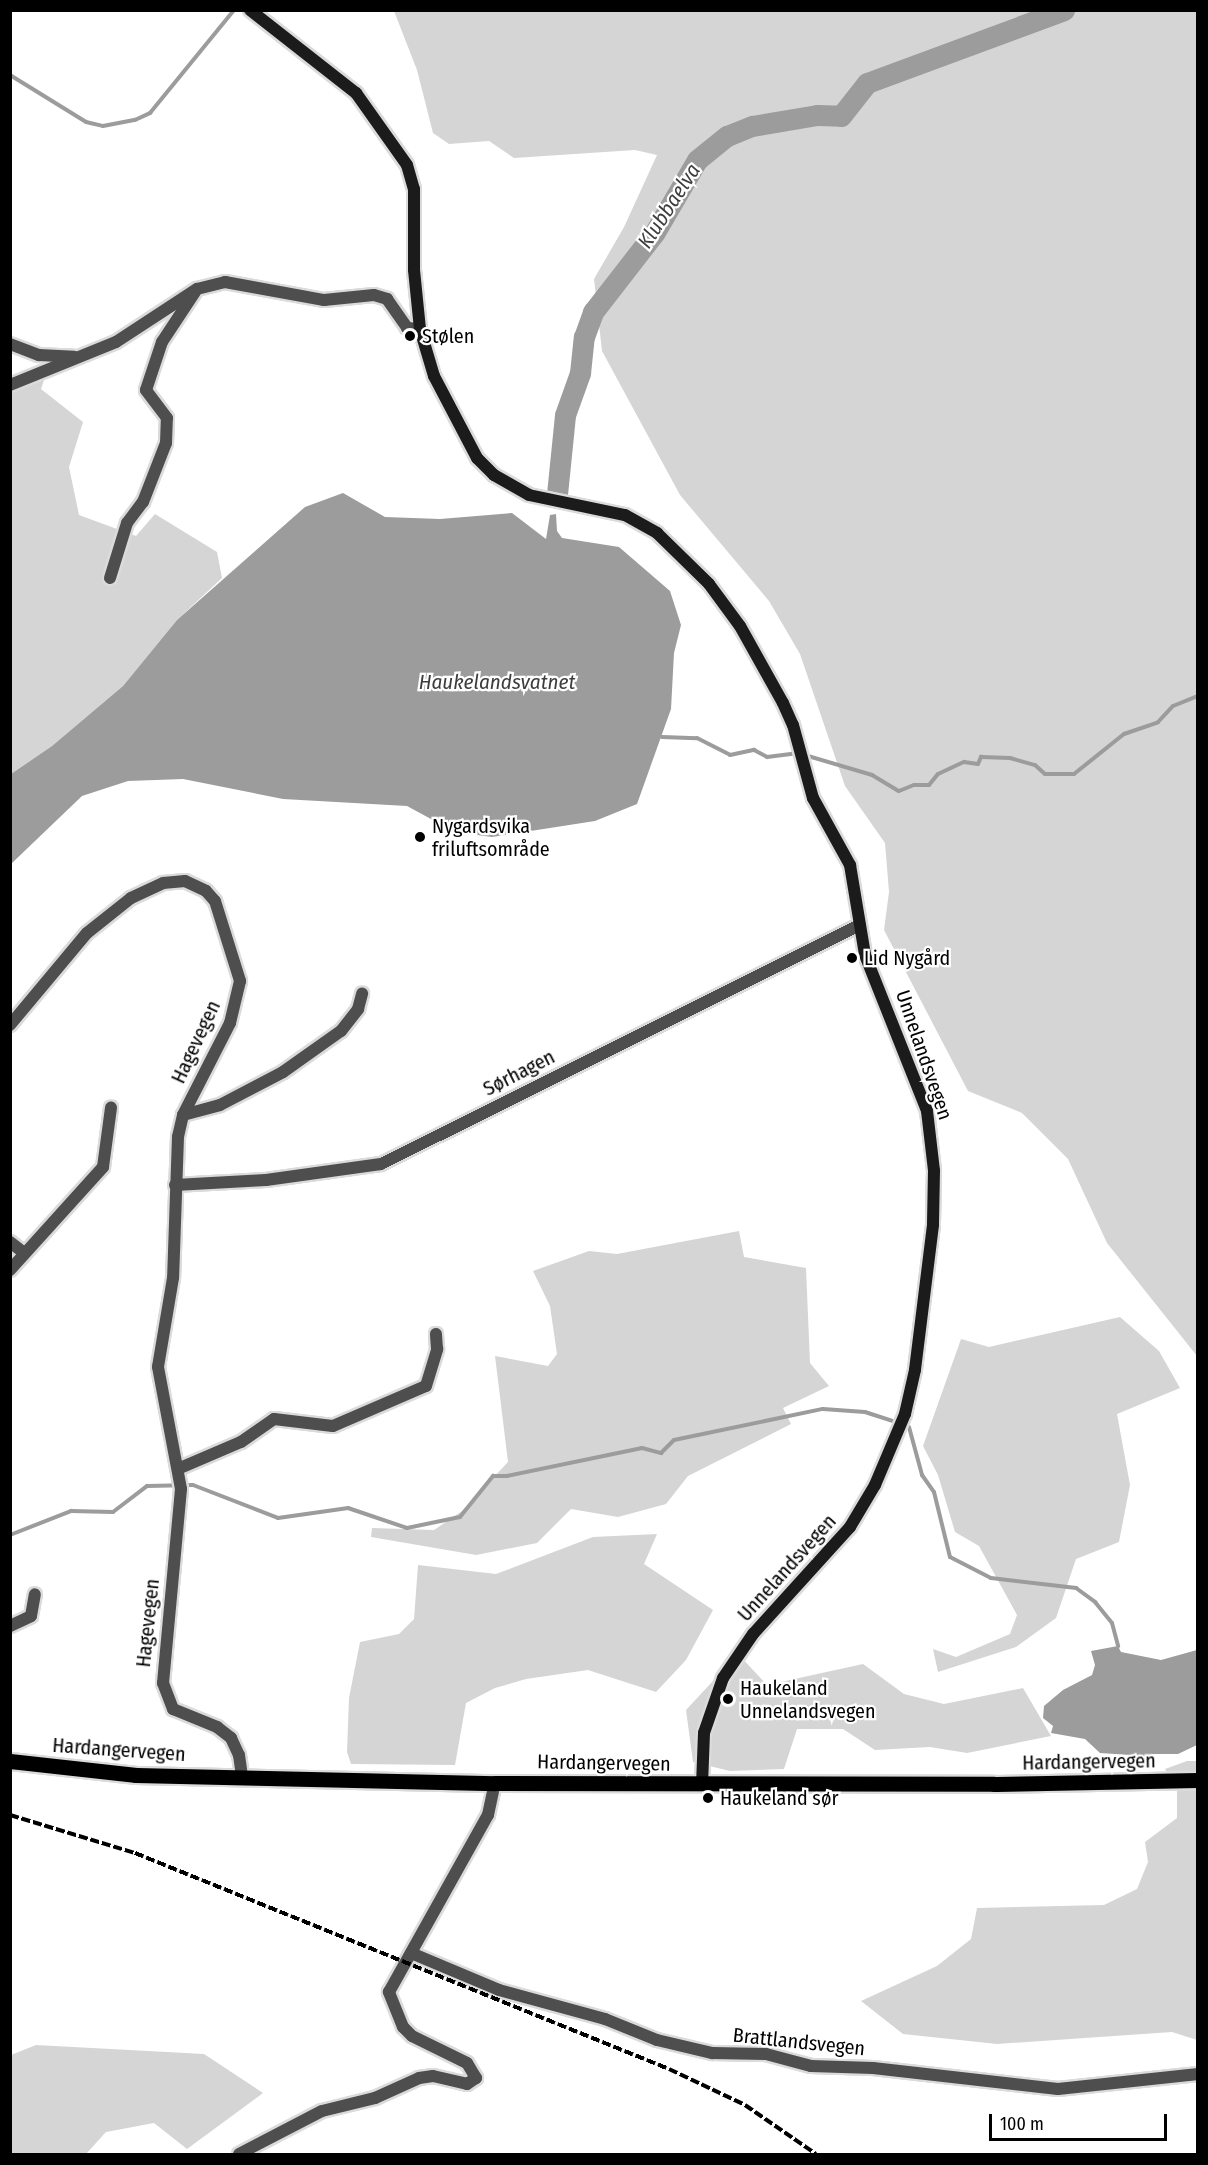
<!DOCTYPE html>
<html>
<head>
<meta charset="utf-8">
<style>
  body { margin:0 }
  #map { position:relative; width:1208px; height:2165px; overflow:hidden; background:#fff; font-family:"Fira Sans Condensed",sans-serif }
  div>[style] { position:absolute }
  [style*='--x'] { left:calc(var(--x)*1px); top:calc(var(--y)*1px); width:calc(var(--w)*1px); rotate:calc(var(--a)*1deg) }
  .green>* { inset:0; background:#d5d5d5 }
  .water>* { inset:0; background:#9c9c9c }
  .stream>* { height:4px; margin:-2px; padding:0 2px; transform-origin:2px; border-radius:2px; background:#9c9c9c }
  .river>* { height:21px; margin:-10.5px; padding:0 10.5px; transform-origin:10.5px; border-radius:10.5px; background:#9c9c9c }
  .roads { filter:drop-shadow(2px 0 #dbdbdb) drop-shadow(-2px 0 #dbdbdb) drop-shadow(0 2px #dbdbdb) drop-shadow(0 -2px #dbdbdb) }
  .street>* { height:12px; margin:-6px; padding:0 6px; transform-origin:6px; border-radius:6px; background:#4e4e4e }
  .secondary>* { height:12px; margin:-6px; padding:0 6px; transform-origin:6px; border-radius:6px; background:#1b1b1b }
  .primary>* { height:15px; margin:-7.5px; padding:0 7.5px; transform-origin:7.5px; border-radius:7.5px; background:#000 }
  .rail>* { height:4px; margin-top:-2px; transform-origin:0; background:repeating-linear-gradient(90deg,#000 0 9px,transparent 0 12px) }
  .dots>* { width:16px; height:16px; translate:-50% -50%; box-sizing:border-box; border:3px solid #fff; border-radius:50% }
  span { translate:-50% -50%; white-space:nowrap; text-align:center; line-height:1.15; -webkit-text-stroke:4.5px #fff; paint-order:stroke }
  .poi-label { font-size:20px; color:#000 }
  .left { translate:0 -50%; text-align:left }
  .street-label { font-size:20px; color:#000 }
  .water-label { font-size:21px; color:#3d3d3d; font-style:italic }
  .frame { position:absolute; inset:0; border:12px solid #000; pointer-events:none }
  .scale { position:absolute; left:989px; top:2114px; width:178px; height:27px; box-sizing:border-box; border:3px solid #000; border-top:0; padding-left:8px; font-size:18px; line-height:21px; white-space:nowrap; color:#000; -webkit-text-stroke:4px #fff; paint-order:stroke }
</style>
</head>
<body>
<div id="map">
  <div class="green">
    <div style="clip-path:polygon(394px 11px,1197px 11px,1197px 1356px,1107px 1243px,1068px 1159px,1022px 1113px,968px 1091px,884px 930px,889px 892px,885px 843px,845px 786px,800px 654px,769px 601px,680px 495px,602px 351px,594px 279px,624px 227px,657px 155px,635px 150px,514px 158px,489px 141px,449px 144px,433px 133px,417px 70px)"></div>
    <div style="clip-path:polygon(49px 365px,41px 389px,83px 422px,69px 467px,79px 515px,136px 536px,155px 514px,217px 552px,222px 578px,177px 620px,123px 686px,52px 746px,11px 774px,11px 382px)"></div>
    <div style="clip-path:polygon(739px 1231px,744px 1257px,806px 1268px,810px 1363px,829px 1386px,783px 1408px,791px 1424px,688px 1476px,666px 1504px,618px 1517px,571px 1509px,537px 1543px,476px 1555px,371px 1537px,372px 1528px,434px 1530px,462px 1511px,508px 1462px,495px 1356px,548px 1366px,557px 1354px,550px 1306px,533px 1271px,589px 1251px,617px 1254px)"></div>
    <div style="clip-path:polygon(1120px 1317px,1159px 1351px,1180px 1388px,1117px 1414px,1130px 1485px,1119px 1542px,1076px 1559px,1056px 1618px,1016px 1647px,938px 1672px,933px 1649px,956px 1657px,1010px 1634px,1017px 1615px,979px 1546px,955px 1532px,938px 1475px,923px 1446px,961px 1339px,989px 1347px)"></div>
    <div style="clip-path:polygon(657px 1534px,644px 1564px,713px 1610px,686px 1660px,656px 1692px,588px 1670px,526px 1679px,495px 1688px,466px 1703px,455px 1765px,351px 1764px,347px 1752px,349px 1698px,360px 1642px,399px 1634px,414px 1619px,418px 1565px,496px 1574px,593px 1537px)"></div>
    <div style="clip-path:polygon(738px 1654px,767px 1685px,863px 1664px,904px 1694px,944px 1704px,1023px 1688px,1051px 1736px,967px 1753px,930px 1747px,875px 1750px,843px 1729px,797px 1729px,784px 1769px,730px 1771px,693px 1762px,686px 1710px)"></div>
    <div style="clip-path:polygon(1187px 1761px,1197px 1761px,1197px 2040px,1172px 2032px,997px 2044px,903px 2034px,861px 2001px,937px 1966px,971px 1939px,977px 1908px,1104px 1905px,1137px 1889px,1148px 1862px,1145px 1842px,1177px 1818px,1177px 1791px,1165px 1769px)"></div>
    <div style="clip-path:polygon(36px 2045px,204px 2054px,263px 2093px,187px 2149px,154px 2123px,106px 2132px,86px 2154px,11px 2154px,11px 2055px)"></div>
  </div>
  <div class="water">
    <div style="clip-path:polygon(343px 493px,385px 517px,440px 519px,512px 513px,546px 539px,550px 515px,556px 514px,557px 531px,562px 538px,619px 547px,670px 591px,681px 625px,674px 653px,671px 709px,637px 804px,595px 821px,492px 837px,455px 832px,407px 806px,283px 799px,183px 779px,128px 781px,82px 796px,11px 864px,11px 774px,52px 746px,123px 686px,177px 620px,305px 507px)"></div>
    <div style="clip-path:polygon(1118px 1646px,1121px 1652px,1161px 1660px,1197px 1650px,1197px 1745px,1178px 1754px,1153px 1754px,1135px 1759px,1130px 1755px,1100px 1753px,1085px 1739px,1051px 1733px,1053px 1726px,1043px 1718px,1044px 1706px,1063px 1690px,1092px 1675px,1095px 1665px,1091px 1651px)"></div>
  </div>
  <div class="stream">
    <div style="--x:10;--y:75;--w:89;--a:31.7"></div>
    <div style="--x:86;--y:122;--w:17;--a:13"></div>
    <div style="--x:103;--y:126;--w:33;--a:-11"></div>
    <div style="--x:135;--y:120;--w:17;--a:-25"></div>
    <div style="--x:150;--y:113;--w:133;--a:-50.8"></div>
    <div style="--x:662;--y:737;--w:35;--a:2"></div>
    <div style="--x:697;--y:738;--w:37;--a:27"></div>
    <div style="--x:730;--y:755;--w:25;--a:-12"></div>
    <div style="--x:754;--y:750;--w:15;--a:28"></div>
    <div style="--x:767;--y:757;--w:26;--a:-7"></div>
    <div style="--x:808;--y:756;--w:67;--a:16.5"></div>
    <div style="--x:872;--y:775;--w:31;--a:31"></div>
    <div style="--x:899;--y:791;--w:16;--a:-22"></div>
    <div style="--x:914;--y:785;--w:15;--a:0"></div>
    <div style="--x:929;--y:785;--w:14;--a:-51"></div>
    <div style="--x:938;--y:774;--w:29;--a:-25"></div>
    <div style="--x:964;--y:762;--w:14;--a:8"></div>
    <div style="--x:978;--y:764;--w:8;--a:-67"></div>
    <div style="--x:981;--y:757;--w:29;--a:2"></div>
    <div style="--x:1010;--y:758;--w:26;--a:16"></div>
    <div style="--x:1035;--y:765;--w:13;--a:42"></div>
    <div style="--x:1045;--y:774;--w:29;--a:0"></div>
    <div style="--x:1074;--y:774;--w:64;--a:-38.7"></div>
    <div style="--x:1124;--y:734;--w:36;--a:-19"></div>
    <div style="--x:1158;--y:722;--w:22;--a:-47"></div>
    <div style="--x:1173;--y:706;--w:27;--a:-22"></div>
    <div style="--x:909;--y:1427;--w:50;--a:74.8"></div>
    <div style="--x:922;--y:1475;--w:21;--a:55"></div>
    <div style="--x:934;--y:1492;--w:67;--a:76.2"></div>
    <div style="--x:950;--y:1557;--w:46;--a:27.1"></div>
    <div style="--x:991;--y:1578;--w:86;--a:6.7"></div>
    <div style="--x:1076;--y:1588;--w:24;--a:36"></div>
    <div style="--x:1095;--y:1602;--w:27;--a:51"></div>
    <div style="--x:1112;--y:1623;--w:24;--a:75"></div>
    <div style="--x:10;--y:1535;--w:66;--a:-21.5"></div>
    <div style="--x:71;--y:1511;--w:42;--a:1.4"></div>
    <div style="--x:113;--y:1512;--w:43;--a:-37.4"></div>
    <div style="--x:147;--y:1486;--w:46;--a:-1.2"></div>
    <div style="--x:193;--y:1485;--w:91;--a:21.2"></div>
    <div style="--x:278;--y:1518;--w:71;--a:-8.1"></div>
    <div style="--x:348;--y:1508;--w:62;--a:18.7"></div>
    <div style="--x:407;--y:1528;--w:54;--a:-11.7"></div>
    <div style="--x:460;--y:1517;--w:53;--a:-51.2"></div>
    <div style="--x:493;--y:1476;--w:14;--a:0"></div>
    <div style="--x:507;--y:1476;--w:138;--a:-11.7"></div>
    <div style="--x:642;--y:1448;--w:20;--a:15"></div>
    <div style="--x:661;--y:1453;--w:18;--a:-45"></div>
    <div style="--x:674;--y:1440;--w:152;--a:-11.8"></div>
    <div style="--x:823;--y:1409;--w:42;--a:4.1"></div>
    <div style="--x:865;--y:1412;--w:32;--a:18"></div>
  </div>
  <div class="river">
    <div style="--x:557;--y:494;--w:79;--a:-84.2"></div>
    <div style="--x:565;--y:415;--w:45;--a:-70.3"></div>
    <div style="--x:580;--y:373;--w:36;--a:-84"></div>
    <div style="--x:584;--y:337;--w:27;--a:-70"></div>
    <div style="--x:593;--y:312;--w:101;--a:-52.2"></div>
    <div style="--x:655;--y:232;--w:83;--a:-59.7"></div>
    <div style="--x:697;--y:160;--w:38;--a:-39"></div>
    <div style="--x:727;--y:136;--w:27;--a:-22"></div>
    <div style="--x:752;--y:126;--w:66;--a:-9.6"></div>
    <div style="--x:817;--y:115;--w:24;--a:2"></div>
    <div style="--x:841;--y:116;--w:42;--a:-51.8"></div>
    <div style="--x:867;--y:83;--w:210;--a:-20.3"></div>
  </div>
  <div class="roads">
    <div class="street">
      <div style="--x:10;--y:344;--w:31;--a:21"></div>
      <div style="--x:39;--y:355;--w:35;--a:3"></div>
      <div style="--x:10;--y:385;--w:114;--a:-22.1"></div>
      <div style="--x:116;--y:342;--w:97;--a:-33.2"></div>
      <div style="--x:197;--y:289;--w:29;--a:-14"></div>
      <div style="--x:225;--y:282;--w:101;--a:10.3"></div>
      <div style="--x:324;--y:300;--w:50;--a:-5.7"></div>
      <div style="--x:374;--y:295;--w:14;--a:17"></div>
      <div style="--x:387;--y:299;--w:35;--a:55"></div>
      <div style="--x:407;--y:328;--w:13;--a:4"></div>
      <div style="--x:110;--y:578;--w:58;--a:-72.8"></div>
      <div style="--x:127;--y:523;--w:26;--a:-53"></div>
      <div style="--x:143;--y:502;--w:63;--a:-68.7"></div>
      <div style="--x:166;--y:443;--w:25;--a:-88"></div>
      <div style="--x:167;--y:418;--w:35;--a:-127"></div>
      <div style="--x:146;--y:390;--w:51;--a:-71.6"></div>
      <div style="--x:162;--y:342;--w:60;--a:-56.6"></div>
      <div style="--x:10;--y:1025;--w:120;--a:-50.1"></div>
      <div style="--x:87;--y:933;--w:56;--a:-38.5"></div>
      <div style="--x:131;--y:898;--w:35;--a:-25"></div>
      <div style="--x:163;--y:883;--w:22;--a:-5"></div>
      <div style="--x:185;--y:881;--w:23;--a:25"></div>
      <div style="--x:206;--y:891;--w:13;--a:48"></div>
      <div style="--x:215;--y:901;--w:84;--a:72.6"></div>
      <div style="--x:240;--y:981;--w:43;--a:103.4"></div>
      <div style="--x:230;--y:1023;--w:103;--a:117.1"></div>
      <div style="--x:183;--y:1115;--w:23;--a:103"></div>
      <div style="--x:178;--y:1137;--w:141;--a:92"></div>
      <div style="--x:173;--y:1278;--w:90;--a:99.6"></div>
      <div style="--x:158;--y:1367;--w:124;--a:79.3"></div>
      <div style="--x:181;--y:1489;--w:195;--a:95.3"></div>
      <div style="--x:163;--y:1683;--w:28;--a:69"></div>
      <div style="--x:173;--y:1709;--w:48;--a:22.2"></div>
      <div style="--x:217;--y:1727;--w:18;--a:38"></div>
      <div style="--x:231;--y:1738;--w:19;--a:65"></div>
      <div style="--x:239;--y:1755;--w:21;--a:82"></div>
      <div style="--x:183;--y:1115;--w:38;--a:-15"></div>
      <div style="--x:220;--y:1105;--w:71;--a:-27.6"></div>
      <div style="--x:283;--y:1072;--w:71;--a:-35.3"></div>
      <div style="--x:341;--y:1031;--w:28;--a:-52"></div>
      <div style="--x:358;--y:1009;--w:16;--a:-75"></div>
      <div style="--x:175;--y:1185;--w:91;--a:-3.1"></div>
      <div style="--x:266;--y:1180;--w:116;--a:-7.9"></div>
      <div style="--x:381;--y:1164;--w:535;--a:-26.52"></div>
      <div style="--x:10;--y:1242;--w:18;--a:38"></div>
      <div style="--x:10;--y:1270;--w:139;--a:-47.9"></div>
      <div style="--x:103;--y:1167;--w:60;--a:-82.3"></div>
      <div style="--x:180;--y:1468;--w:66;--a:-23.1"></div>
      <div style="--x:241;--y:1442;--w:40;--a:-34.9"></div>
      <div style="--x:274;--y:1419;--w:59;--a:6.8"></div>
      <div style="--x:333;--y:1426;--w:101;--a:-23.3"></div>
      <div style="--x:426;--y:1386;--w:39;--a:-73"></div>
      <div style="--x:437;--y:1349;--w:15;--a:-94"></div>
      <div style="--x:10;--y:1626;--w:23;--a:-25"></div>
      <div style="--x:31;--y:1616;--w:22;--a:-80"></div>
      <div style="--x:411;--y:1953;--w:95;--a:22.8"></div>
      <div style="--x:499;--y:1990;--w:110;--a:15.3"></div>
      <div style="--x:605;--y:2019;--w:56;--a:22"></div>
      <div style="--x:657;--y:2040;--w:57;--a:13.3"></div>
      <div style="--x:712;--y:2053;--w:54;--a:1.1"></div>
      <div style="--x:766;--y:2054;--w:47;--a:14.9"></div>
      <div style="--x:811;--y:2066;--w:62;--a:1.8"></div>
      <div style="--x:873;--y:2068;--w:186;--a:6.5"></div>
      <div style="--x:1058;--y:2089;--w:141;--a:-6.1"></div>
      <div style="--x:239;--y:2154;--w:93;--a:-27.4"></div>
      <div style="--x:322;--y:2111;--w:55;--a:-13.8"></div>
      <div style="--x:375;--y:2098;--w:48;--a:-24.4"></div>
      <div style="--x:419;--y:2078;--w:14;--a:-8"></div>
      <div style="--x:433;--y:2076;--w:35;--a:13"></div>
      <div style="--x:467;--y:2084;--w:11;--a:-34"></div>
      <div style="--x:476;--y:2078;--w:17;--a:-121"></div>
      <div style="--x:467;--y:2063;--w:61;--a:-153.9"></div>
      <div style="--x:412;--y:2036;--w:13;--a:-135"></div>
      <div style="--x:403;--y:2027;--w:38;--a:-112"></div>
      <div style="--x:389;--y:1992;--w:203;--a:-60.8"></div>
      <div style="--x:488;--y:1815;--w:33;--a:-78"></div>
    </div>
    <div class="secondary">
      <div style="--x:250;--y:10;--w:135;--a:38.1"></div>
      <div style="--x:356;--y:93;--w:88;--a:54.7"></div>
      <div style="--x:407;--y:165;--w:25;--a:74"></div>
      <div style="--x:414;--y:189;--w:81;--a:90"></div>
      <div style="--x:414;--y:270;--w:59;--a:84.2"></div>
      <div style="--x:420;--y:329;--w:49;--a:73.4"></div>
      <div style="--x:434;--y:376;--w:93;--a:62.3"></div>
      <div style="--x:477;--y:458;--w:24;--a:45"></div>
      <div style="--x:494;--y:475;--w:40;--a:29.7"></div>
      <div style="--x:529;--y:495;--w:98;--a:11.8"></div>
      <div style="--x:625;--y:515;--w:37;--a:29"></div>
      <div style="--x:657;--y:533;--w:73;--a:44.4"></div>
      <div style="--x:709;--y:584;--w:52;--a:53.6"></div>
      <div style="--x:740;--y:626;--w:88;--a:60.8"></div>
      <div style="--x:783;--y:703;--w:24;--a:66"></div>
      <div style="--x:793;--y:725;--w:76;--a:74.7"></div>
      <div style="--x:813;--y:798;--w:77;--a:61.1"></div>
      <div style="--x:850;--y:865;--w:91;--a:80.5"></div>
      <div style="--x:865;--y:955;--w:168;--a:68.3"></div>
      <div style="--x:927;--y:1111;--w:60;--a:83.3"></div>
      <div style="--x:934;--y:1171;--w:54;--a:91.1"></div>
      <div style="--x:933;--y:1225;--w:146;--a:97.1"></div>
      <div style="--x:915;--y:1370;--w:45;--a:102.8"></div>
      <div style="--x:905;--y:1414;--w:77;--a:112.9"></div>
      <div style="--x:875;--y:1485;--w:49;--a:120.8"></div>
      <div style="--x:850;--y:1527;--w:144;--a:132.2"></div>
      <div style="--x:753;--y:1634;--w:53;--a:124.3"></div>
      <div style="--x:723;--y:1678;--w:58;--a:109.1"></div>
      <div style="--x:704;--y:1733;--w:52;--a:92.2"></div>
    </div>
    <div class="primary">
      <div style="--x:10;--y:1761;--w:127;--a:6.3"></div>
      <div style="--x:136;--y:1775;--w:359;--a:1.3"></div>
      <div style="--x:495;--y:1783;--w:499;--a:0.1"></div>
      <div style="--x:994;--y:1784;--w:204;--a:-1.1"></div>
    </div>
  </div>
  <div class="rail">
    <div style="--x:10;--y:1815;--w:131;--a:16.9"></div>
    <div style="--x:135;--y:1853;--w:576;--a:22.02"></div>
    <div style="--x:669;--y:2069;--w:84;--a:25.3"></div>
    <div style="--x:745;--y:2105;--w:86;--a:34.6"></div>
  </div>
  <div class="dots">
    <div style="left:410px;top:336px;background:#000"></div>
    <div style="left:420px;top:837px;background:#000"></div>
    <div style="left:852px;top:958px;background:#000"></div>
    <div style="left:728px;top:1699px;background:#000"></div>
    <div style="left:708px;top:1798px;background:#000"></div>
  </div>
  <div class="poi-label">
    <span class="left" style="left:422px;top:336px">Stølen</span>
    <span class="left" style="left:432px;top:838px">Nygardsvika<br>friluftsområde</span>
    <span class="left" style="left:864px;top:958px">Lid Nygård</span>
    <span class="left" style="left:740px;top:1700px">Haukeland<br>Unnelandsvegen</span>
    <span class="left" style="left:720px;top:1798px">Haukeland sør</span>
  </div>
  <div class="street-label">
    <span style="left:196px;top:1042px;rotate:-65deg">Hagevegen</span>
    <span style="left:924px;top:1055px;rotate:71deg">Unnelandsvegen</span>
    <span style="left:519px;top:1073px;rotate:-27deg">Sørhagen</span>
    <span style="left:787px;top:1568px;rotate:-48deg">Unnelandsvegen</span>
    <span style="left:148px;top:1623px;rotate:-84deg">Hagevegen</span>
    <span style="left:119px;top:1750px;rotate:4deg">Hardangervegen</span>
    <span style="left:1089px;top:1762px;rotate:-1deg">Hardangervegen</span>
    <span style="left:604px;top:1763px;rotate:1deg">Hardangervegen</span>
    <span style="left:799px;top:2042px;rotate:6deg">Brattlandsvegen</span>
  </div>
  <div class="water-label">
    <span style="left:669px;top:206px;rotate:-57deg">Klubbaelva</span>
    <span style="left:497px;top:682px">Haukelandsvatnet</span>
  </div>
  <div class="frame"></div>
  <div class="scale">100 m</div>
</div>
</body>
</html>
